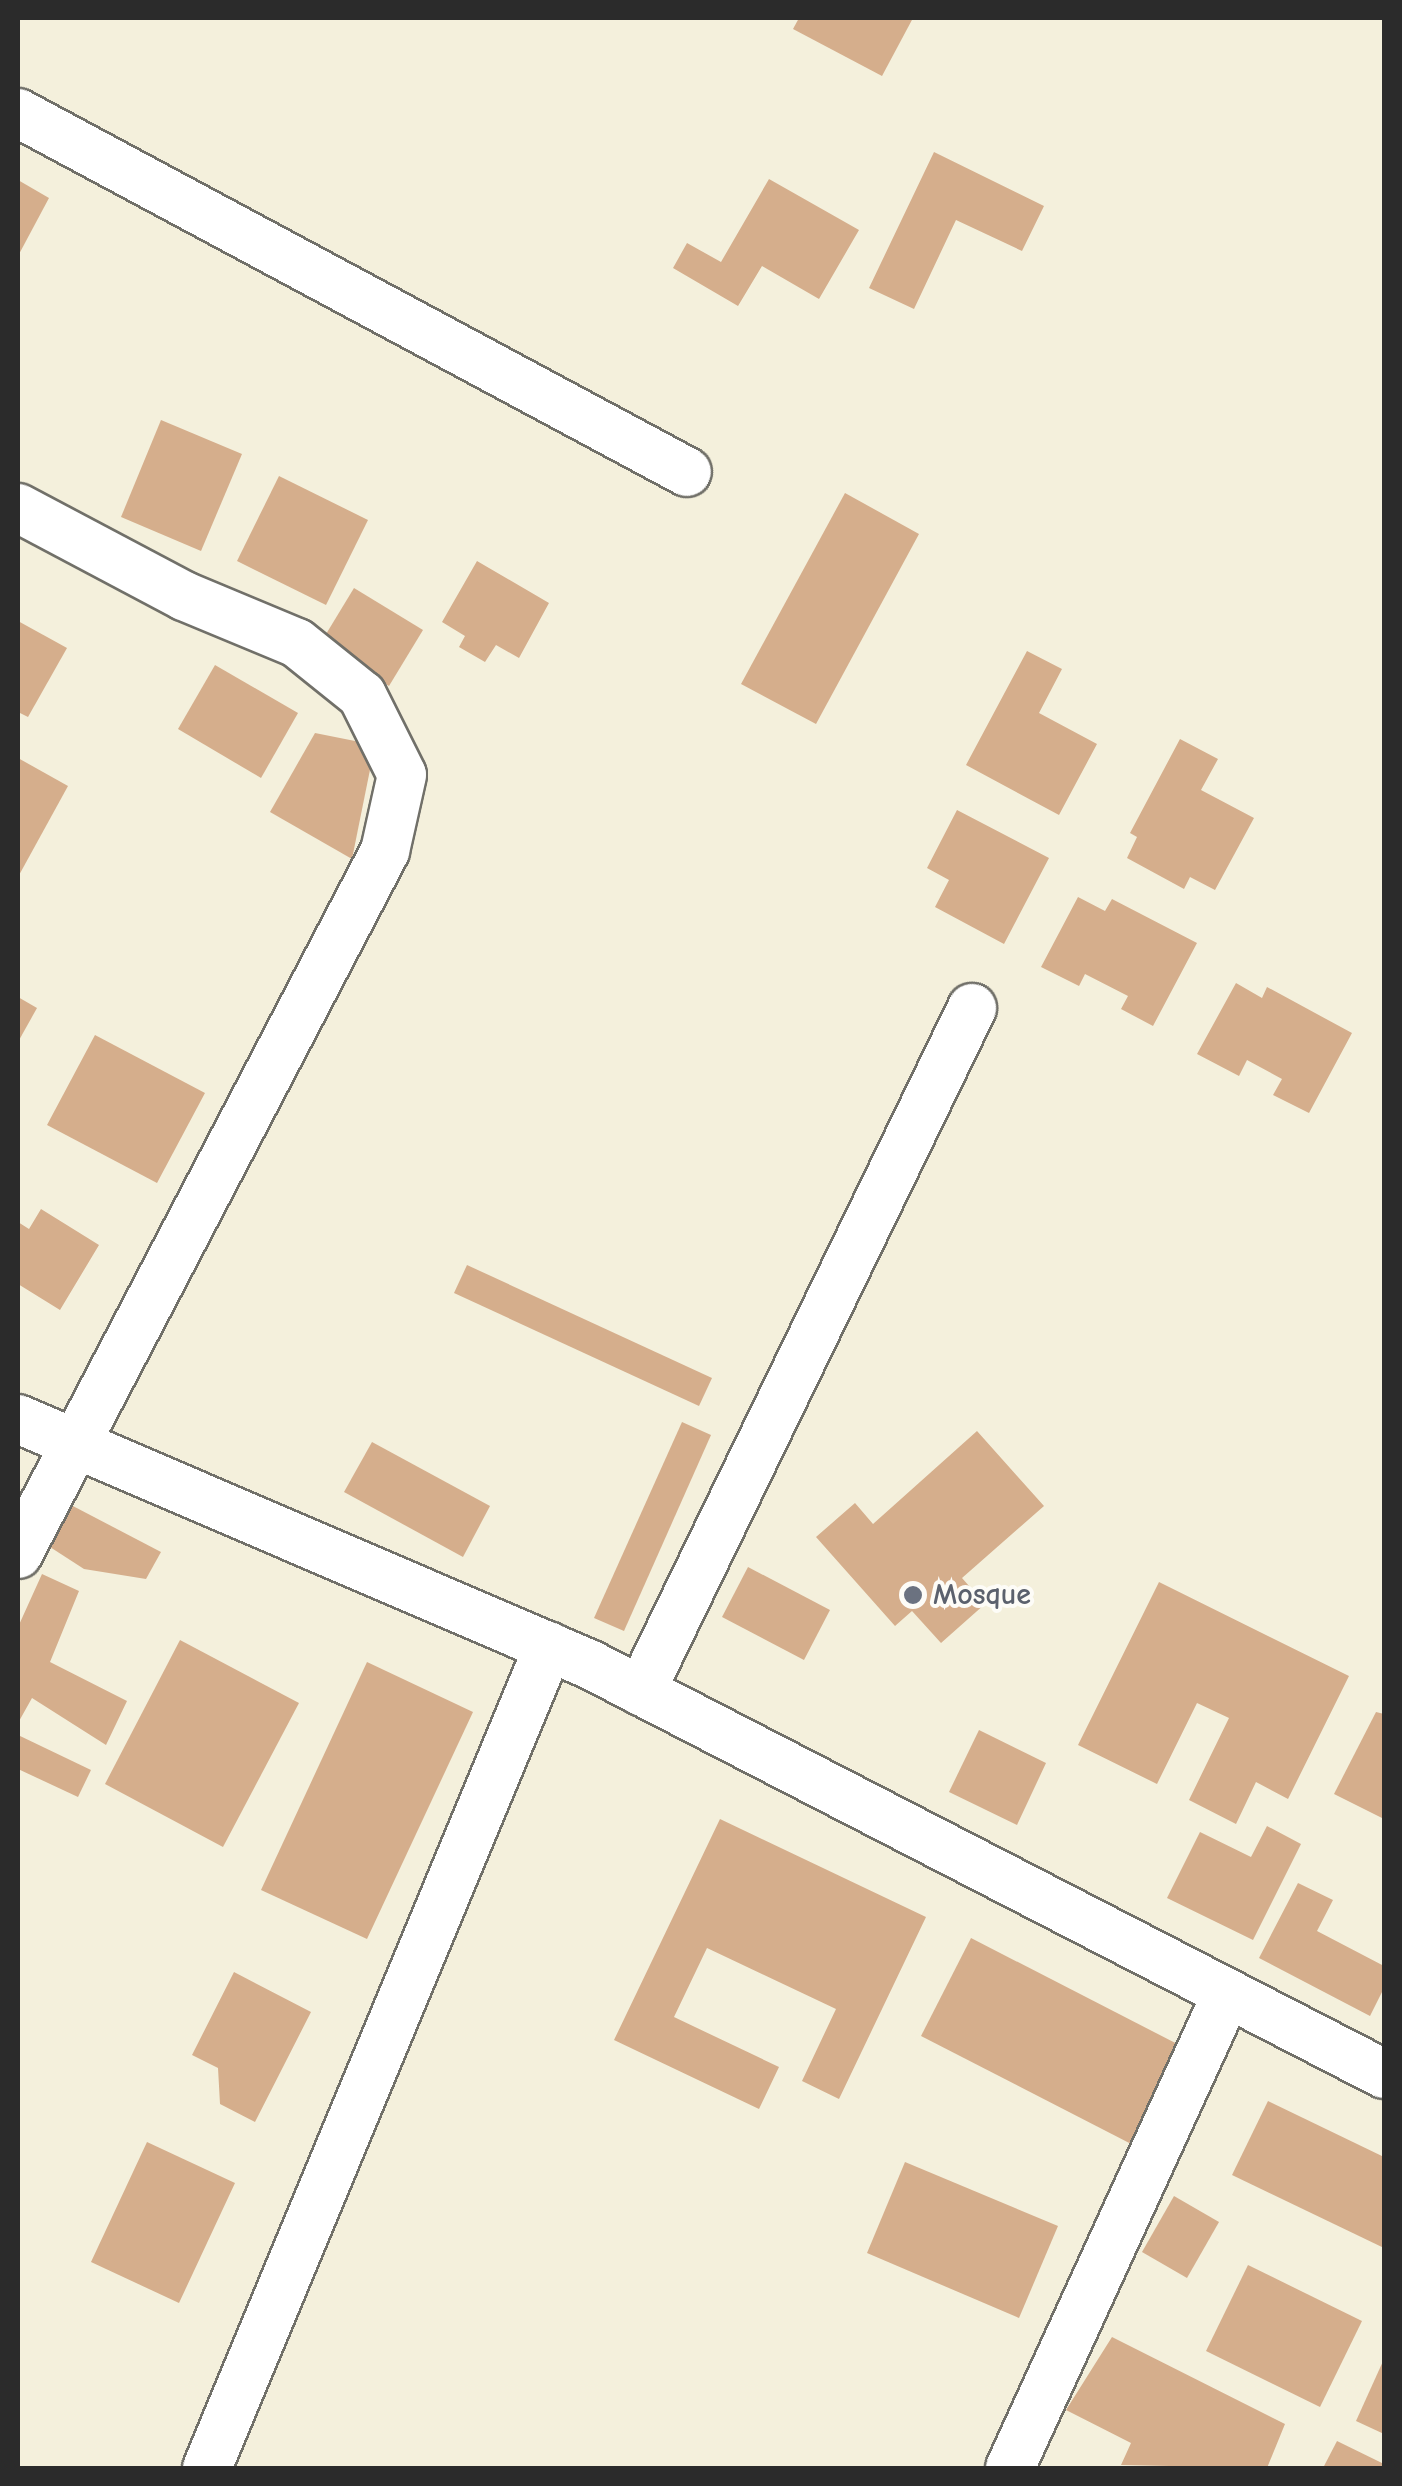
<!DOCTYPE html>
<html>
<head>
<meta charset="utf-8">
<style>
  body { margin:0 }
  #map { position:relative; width:1402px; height:2486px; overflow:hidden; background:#f4f0dc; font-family:"Comic Neue",sans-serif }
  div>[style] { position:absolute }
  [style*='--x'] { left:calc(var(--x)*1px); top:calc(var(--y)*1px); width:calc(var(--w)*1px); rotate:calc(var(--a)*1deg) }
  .building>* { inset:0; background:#d5ae8c }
  .roads { filter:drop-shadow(2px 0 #717069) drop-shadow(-2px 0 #717069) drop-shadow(0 2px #717069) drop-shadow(0 -2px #717069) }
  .minor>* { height:48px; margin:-24px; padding:0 24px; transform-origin:24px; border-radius:24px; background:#fff }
  .dots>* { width:28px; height:28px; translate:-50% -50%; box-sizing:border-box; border:5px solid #fdfcf7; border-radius:50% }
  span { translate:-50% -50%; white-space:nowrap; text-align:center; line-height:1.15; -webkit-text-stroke:8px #fdfcf7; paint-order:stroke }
  .worship-label { font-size:30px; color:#5b616d; font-weight:700 }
  .left { translate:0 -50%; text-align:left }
  .frame { position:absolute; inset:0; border:20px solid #2b2b2b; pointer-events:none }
</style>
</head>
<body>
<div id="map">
  <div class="building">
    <div style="clip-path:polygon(799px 18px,913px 18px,882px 76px,793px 29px)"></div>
    <div style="clip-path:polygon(934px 152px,1044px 206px,1022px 251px,956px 220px,914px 309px,869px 288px)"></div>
    <div style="clip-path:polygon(769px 179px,859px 230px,819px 299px,762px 266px,738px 306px,673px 268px,687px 243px,721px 262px)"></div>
    <div style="clip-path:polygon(18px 180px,49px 198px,18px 256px)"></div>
    <div style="clip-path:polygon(161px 420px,242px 454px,201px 551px,121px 517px)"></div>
    <div style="clip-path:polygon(279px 476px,368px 520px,326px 605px,237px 561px)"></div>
    <div style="clip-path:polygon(845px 493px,919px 534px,816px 724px,741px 684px)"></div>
    <div style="clip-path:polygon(477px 561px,549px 603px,519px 658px,496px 645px,485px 662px,459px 647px,465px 636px,442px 622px)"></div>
    <div style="clip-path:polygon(354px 588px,423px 630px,389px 686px,320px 644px)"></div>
    <div style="clip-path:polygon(18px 621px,67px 648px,28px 717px,18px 712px)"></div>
    <div style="clip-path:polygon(1027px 651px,1062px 669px,1039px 713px,1097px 744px,1059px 815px,966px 765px)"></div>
    <div style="clip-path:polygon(215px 665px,298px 713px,261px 778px,178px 729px)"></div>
    <div style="clip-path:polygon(315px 733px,375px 745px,352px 859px,270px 812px)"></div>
    <div style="clip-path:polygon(1180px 739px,1218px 759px,1201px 790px,1254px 818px,1215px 890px,1190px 877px,1184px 889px,1127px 858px,1137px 837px,1130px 833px)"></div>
    <div style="clip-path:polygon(18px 758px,68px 786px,18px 877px)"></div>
    <div style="clip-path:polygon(957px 810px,1049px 858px,1004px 944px,935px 907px,949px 880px,927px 868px)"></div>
    <div style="clip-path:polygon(1078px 897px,1105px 911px,1112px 899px,1197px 943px,1153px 1026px,1121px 1009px,1128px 996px,1085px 974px,1079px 986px,1041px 967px)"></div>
    <div style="clip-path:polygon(1236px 983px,1262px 998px,1267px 987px,1352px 1033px,1309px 1113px,1273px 1095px,1282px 1079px,1247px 1060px,1239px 1076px,1197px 1054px)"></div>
    <div style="clip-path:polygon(18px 997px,37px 1008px,18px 1042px)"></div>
    <div style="clip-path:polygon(95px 1035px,205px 1093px,157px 1183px,47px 1125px)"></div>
    <div style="clip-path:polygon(41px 1209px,99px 1245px,60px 1310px,18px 1284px,18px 1222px,29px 1229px)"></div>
    <div style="clip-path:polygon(467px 1265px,712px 1378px,699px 1406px,454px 1293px)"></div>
    <div style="clip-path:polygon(682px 1422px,711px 1435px,624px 1631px,594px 1618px)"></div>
    <div style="clip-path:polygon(977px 1431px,1044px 1506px,962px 1578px,985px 1604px,941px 1643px,912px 1611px,895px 1626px,816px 1537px,855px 1503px,873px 1524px)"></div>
    <div style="clip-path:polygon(372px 1442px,490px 1506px,463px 1557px,344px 1492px)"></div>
    <div style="clip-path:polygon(71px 1505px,161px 1552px,146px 1579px,84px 1569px,50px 1547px)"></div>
    <div style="clip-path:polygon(748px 1567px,830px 1610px,804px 1660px,722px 1617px)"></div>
    <div style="clip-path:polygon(42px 1574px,79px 1591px,50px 1662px,127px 1701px,106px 1745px,32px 1698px,18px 1723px,18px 1627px)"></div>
    <div style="clip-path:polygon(1159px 1582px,1349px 1676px,1288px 1799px,1256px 1782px,1236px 1824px,1189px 1800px,1229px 1718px,1197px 1703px,1157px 1784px,1078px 1745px)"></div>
    <div style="clip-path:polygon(180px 1640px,299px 1703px,223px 1847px,105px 1784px)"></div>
    <div style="clip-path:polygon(367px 1662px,473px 1712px,367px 1939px,261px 1890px)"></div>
    <div style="clip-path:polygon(1376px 1712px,1384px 1714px,1384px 1819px,1334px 1794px)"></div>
    <div style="clip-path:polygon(979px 1730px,1046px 1763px,1017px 1825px,949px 1792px)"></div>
    <div style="clip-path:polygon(18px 1735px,91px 1770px,78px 1797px,18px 1769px)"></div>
    <div style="clip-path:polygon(720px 1819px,926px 1917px,839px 2099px,802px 2081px,836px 2009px,707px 1948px,674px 2017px,779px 2067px,759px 2109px,614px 2040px)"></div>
    <div style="clip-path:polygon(1267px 1826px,1301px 1844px,1253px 1940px,1167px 1898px,1200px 1832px,1251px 1857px)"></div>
    <div style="clip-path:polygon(1298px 1883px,1333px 1900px,1317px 1931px,1384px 1966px,1384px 1988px,1370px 2016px,1259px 1958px)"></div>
    <div style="clip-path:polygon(971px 1938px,1189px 2050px,1139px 2148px,921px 2036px)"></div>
    <div style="clip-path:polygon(234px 1972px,311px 2012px,255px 2122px,220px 2104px,218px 2068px,192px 2055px)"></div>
    <div style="clip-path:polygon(1268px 2101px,1384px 2157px,1384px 2248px,1232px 2175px)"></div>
    <div style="clip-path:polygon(147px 2142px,235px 2183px,179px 2303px,91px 2262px)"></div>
    <div style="clip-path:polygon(905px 2162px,1058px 2226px,1019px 2318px,867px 2253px)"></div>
    <div style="clip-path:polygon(1174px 2196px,1219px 2222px,1187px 2278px,1142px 2252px)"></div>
    <div style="clip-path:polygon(1248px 2265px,1362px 2321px,1320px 2407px,1206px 2351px)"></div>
    <div style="clip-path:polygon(1112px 2337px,1285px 2424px,1267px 2468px,1121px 2465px,1131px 2443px,1066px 2410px)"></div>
    <div style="clip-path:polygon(1384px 2359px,1384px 2434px,1356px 2421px)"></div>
    <div style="clip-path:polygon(1337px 2441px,1384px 2464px,1384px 2468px,1323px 2468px)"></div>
  </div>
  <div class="roads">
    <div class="minor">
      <div style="--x:18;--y:113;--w:759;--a:28.22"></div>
      <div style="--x:18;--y:508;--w:188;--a:27.9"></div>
      <div style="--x:184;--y:596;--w:122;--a:22.6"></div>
      <div style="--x:297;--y:643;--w:83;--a:38.7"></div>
      <div style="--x:362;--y:695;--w:89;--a:63.4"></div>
      <div style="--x:402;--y:775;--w:78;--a:102.6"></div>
      <div style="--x:385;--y:851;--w:793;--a:117.57"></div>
      <div style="--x:18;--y:1419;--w:624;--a:23.23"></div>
      <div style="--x:591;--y:1665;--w:892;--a:27.28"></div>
      <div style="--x:641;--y:1691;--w:759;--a:-64.14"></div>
      <div style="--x:207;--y:2468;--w:890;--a:-67.41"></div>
      <div style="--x:1010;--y:2468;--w:517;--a:-65.42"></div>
    </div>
  </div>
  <div class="dots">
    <div style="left:913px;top:1595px;background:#6b7280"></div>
  </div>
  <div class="worship-label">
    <span class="left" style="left:933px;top:1595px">Mosque</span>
  </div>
  <div class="frame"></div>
</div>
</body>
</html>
